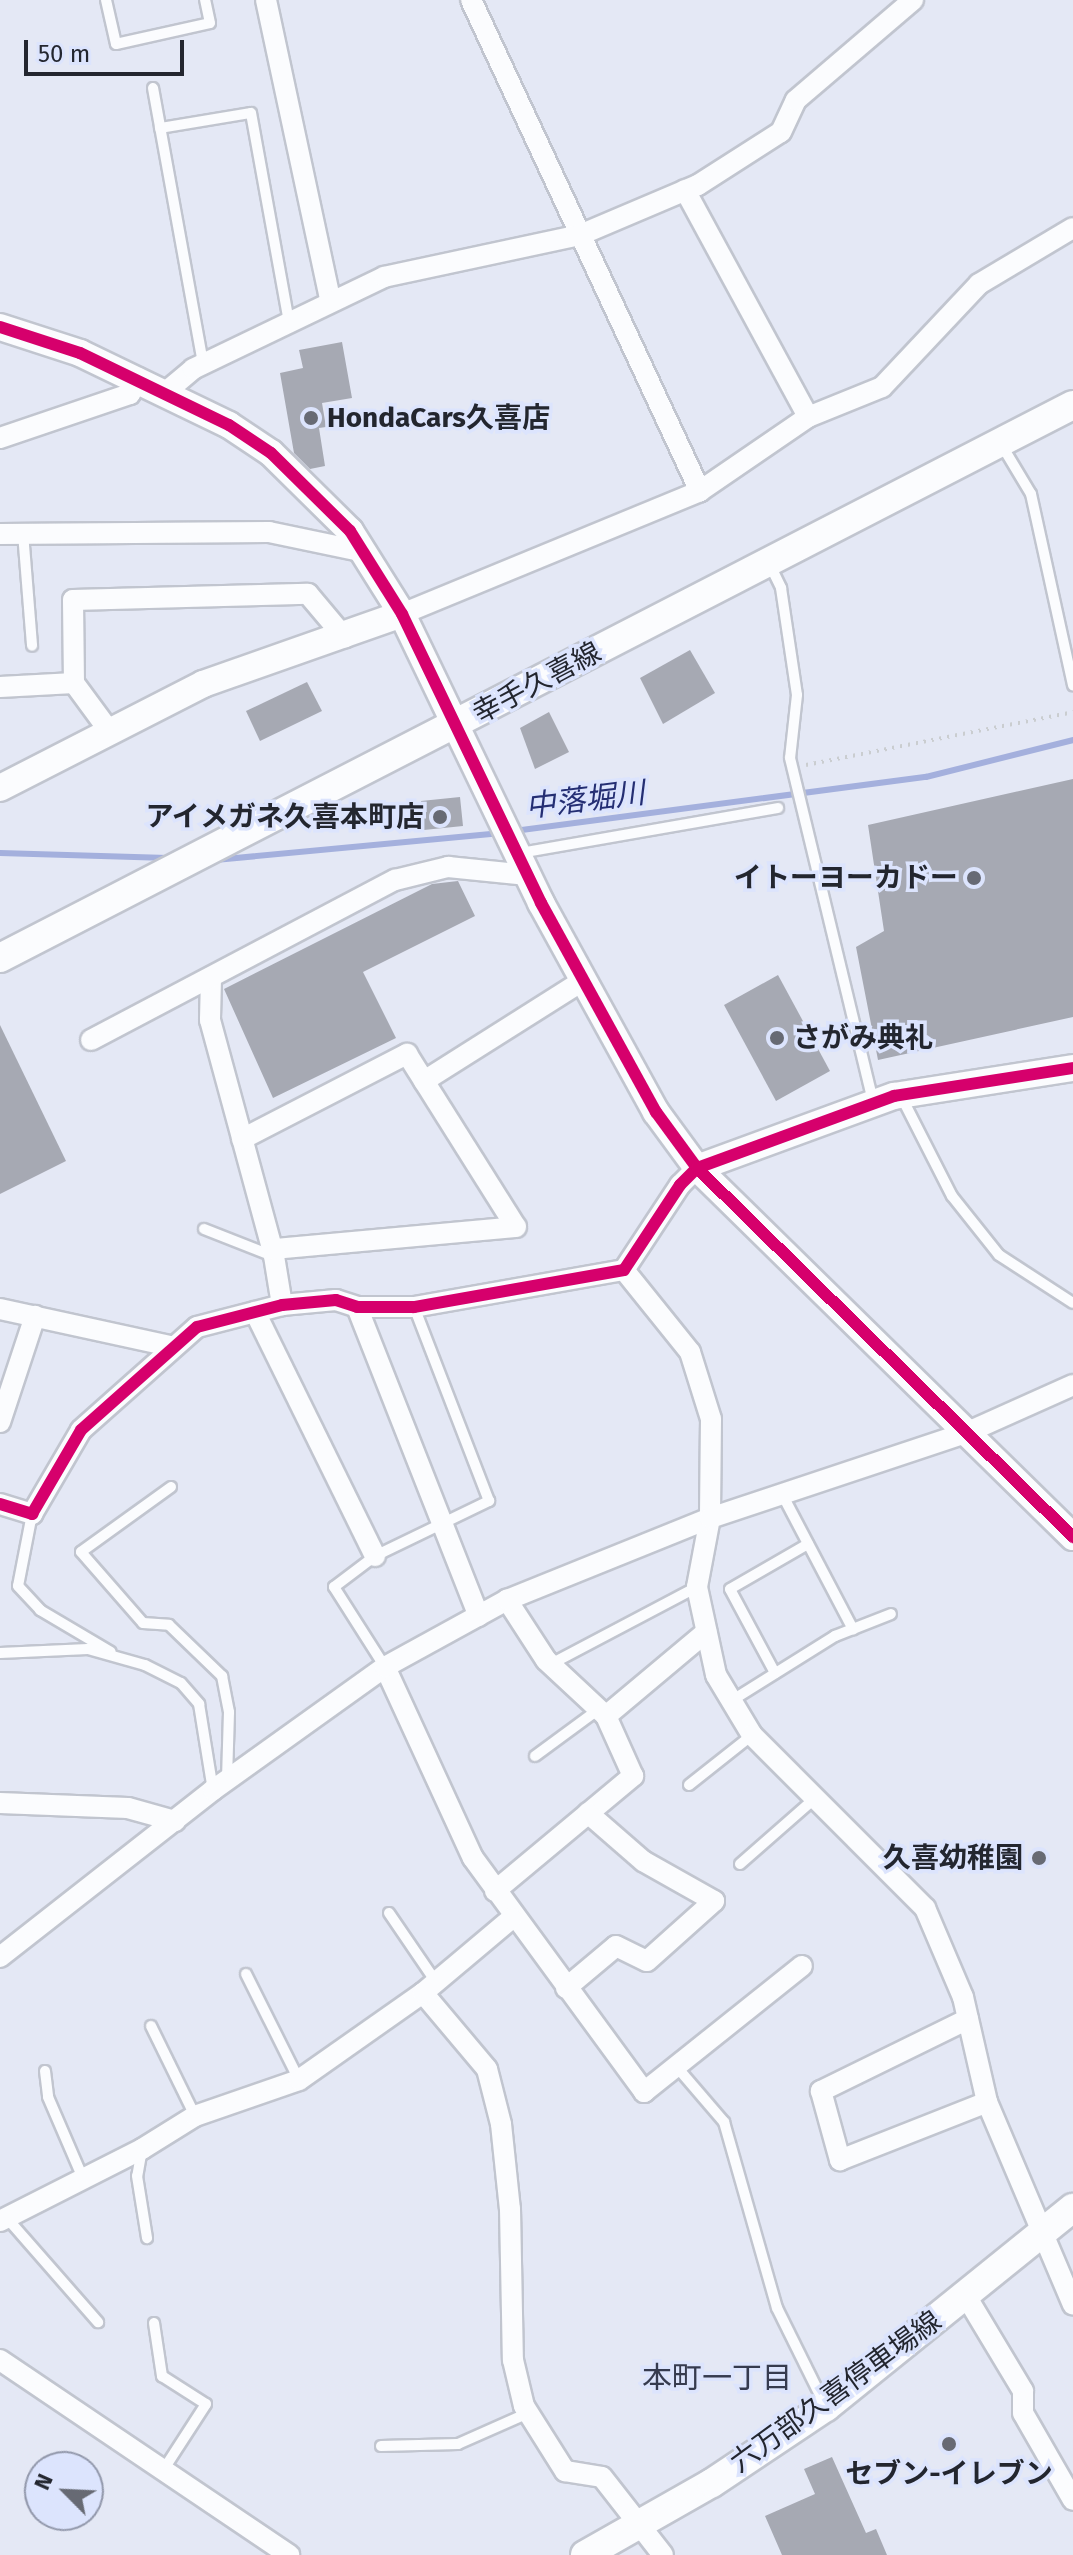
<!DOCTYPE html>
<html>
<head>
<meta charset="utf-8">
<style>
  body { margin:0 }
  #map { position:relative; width:1073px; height:2555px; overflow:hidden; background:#e4e8f5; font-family:"Fira Sans","Noto Sans JP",sans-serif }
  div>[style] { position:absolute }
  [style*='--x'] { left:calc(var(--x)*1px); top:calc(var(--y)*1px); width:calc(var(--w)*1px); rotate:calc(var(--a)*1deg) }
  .stream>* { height:6px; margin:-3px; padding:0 3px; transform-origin:3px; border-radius:3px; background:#a4b0dd }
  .building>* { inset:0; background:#a6a9b3 }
  .path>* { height:4px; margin-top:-2px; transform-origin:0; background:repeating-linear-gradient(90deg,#cacdd0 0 2px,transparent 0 8px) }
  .roads { filter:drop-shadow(2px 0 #c1c5cf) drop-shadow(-2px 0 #c1c5cf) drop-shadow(0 2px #c1c5cf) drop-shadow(0 -2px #c1c5cf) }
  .service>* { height:10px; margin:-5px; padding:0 5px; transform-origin:5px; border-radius:5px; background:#fbfcfe }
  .minor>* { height:20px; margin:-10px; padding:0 10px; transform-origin:10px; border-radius:10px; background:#fbfcfe }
  .tertiary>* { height:26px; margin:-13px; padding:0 13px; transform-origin:13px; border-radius:13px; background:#fbfcfe }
  .secondary>* { height:28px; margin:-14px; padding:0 14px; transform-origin:14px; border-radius:14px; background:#fbfcfe }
  .cycleway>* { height:12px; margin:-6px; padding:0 6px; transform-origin:6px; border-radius:6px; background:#d6006c }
  .dots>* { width:22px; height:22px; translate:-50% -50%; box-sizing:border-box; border:4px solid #dce4fd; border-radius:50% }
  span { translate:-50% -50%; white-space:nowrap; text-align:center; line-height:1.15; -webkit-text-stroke:7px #dce4fd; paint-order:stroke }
  .poi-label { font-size:28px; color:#23262f; font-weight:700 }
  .left { translate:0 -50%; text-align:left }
  .right { translate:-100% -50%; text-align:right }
  .street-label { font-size:28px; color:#23262f }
  .water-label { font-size:30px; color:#242e73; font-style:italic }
  .neighbourhood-label { font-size:30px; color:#363b4f }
  .north { position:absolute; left:24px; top:2451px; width:80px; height:80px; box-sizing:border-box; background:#dce4fd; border:2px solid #9298ab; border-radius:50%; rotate:294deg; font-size:22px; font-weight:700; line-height:32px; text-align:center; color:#23262f }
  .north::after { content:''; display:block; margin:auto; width:28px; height:36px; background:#676a74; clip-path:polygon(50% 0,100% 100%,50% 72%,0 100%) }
  .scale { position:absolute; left:24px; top:40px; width:160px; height:36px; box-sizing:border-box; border:4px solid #23262f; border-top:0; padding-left:10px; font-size:24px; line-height:28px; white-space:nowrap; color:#23262f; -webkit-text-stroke:6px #dce4fd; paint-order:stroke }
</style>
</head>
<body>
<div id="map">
  <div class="stream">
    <div style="--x:514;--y:831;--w:416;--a:-7.5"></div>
    <div style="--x:926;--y:777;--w:152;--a:-14.1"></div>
    <div style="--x:0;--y:853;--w:168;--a:1.7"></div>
    <div style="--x:215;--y:860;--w:285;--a:-5.4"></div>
  </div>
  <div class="building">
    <div style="clip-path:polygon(342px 342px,352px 398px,322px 403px,326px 427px,319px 428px,325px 466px,310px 469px,294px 453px,280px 373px,303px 368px,299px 350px)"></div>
    <div style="clip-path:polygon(690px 650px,715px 693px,663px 724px,640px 678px)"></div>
    <div style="clip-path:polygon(307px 682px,322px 711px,260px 741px,246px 711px)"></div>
    <div style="clip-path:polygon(549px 712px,569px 752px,535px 769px,520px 728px)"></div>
    <div style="clip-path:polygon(1073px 779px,1073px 1017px,878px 1060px,856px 947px,884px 931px,868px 825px)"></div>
    <div style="clip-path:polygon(460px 797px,463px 826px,414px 831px,412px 809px,422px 808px,421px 801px)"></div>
    <div style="clip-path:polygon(458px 881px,475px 916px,363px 972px,396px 1038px,273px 1098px,224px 989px,432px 884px)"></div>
    <div style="clip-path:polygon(778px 975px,830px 1071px,776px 1101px,724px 1005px)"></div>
    <div style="clip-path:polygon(0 1025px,66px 1161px,0 1194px)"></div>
    <div style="clip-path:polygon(832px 2457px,866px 2533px,876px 2529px,887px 2555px,782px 2555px,765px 2516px,815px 2494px,804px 2469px)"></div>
  </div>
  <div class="path">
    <div style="--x:806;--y:765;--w:272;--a:-11.2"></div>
  </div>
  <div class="roads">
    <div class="service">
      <div style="--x:106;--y:0;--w:45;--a:77.2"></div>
      <div style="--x:116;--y:44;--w:96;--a:-12.6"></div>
      <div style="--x:210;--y:23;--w:24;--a:-102"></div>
      <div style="--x:153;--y:88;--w:280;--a:79.7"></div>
      <div style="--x:160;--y:128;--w:92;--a:-9.4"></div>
      <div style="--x:251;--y:113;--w:212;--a:79.7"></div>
      <div style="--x:1001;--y:444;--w:58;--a:59"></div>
      <div style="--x:1031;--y:494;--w:196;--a:77.6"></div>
      <div style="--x:23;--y:533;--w:113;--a:85.4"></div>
      <div style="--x:769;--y:563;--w:28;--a:64"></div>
      <div style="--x:781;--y:588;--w:108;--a:81.5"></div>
      <div style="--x:797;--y:695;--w:63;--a:96.3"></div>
      <div style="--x:790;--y:758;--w:353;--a:76.4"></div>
      <div style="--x:520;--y:853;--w:262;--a:-9.9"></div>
      <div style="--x:902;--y:1098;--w:110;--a:63"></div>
      <div style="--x:952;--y:1196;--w:75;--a:51.5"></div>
      <div style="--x:999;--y:1255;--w:88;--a:33"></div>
      <div style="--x:204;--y:1229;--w:74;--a:21.4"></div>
      <div style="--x:171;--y:1487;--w:111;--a:144.2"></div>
      <div style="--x:81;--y:1552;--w:94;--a:48.9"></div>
      <div style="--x:143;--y:1623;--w:26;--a:4"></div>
      <div style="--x:169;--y:1625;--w:74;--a:43.9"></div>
      <div style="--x:222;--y:1676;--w:37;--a:79"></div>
      <div style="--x:229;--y:1712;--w:66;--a:91.7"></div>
      <div style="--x:782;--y:1494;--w:153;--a:62.3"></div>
      <div style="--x:32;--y:1514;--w:73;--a:101"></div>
      <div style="--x:18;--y:1586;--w:33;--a:47"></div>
      <div style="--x:40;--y:1610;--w:82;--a:30.6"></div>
      <div style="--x:0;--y:1653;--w:88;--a:-2.6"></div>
      <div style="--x:88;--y:1649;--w:59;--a:15.7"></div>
      <div style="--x:145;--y:1665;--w:40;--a:26.6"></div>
      <div style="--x:181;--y:1683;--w:28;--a:49"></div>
      <div style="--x:199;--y:1704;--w:87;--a:80.8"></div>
      <div style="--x:551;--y:1664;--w:165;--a:-27.8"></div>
      <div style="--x:385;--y:1667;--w:95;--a:-122.5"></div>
      <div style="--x:334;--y:1587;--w:51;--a:-37.1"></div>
      <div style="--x:375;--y:1556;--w:127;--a:-25.8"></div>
      <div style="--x:489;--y:1501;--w:208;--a:-111.1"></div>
      <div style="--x:775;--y:1673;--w:95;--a:-118.2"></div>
      <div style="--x:730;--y:1589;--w:90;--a:-30"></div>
      <div style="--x:731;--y:1701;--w:123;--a:-32"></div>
      <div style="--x:835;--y:1636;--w:60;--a:-21.4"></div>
      <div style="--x:535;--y:1756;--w:79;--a:-36.3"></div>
      <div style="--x:689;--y:1785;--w:80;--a:-38.4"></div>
      <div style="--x:740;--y:1864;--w:97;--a:-41.2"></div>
      <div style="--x:389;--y:1913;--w:83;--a:55.7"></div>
      <div style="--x:246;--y:1974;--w:119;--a:63.4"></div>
      <div style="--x:151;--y:2026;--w:100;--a:63.9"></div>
      <div style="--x:676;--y:2066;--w:74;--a:49.4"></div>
      <div style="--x:724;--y:2122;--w:193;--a:74.1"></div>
      <div style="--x:777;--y:2308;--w:108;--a:63.7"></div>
      <div style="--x:45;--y:2071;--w:26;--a:83"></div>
      <div style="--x:48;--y:2097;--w:86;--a:66.7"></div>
      <div style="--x:142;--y:2149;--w:27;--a:100"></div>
      <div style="--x:137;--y:2176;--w:63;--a:80.8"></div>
      <div style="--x:6;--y:2217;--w:140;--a:48.8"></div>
      <div style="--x:154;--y:2323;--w:54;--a:81.4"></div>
      <div style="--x:162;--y:2376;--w:52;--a:32.5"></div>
      <div style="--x:206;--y:2404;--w:77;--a:122.9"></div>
      <div style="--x:381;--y:2446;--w:77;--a:-1.5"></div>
      <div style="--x:458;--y:2444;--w:77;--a:-23.9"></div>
    </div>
    <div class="minor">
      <div style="--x:266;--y:0;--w:309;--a:77.9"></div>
      <div style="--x:471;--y:0;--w:542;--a:65"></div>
      <div style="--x:685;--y:190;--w:258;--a:61.5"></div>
      <div style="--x:167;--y:391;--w:34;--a:-40"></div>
      <div style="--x:193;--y:369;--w:212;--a:-25.7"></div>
      <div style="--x:384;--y:277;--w:200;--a:-12.1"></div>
      <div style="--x:580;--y:235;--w:128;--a:-23"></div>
      <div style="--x:698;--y:185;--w:98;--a:-32.6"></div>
      <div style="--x:781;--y:132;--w:35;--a:-65"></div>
      <div style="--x:796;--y:100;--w:154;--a:-40.5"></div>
      <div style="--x:0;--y:438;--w:137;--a:-18.7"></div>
      <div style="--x:130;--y:394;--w:18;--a:-63"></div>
      <div style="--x:0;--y:534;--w:269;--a:-0.4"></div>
      <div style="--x:269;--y:532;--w:93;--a:11.8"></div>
      <div style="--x:402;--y:614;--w:322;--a:-22.4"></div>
      <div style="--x:700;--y:491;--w:131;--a:-34.4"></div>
      <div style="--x:808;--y:417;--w:80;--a:-22.1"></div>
      <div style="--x:882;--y:387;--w:141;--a:-46.7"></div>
      <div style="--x:979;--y:284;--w:109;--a:-30.8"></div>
      <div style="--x:0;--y:687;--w:74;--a:-3.1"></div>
      <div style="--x:110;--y:732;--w:61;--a:-126.3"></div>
      <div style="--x:74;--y:683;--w:83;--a:-90.7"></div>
      <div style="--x:73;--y:600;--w:235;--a:-1.5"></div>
      <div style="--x:308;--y:594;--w:57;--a:49.9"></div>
      <div style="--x:211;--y:978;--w:42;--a:91.4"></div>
      <div style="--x:210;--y:1020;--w:245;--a:74.8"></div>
      <div style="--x:274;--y:1256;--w:50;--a:80.7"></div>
      <div style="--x:91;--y:1040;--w:344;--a:-27.8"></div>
      <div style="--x:395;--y:880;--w:55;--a:-13.8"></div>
      <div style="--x:448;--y:867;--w:80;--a:5.7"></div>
      <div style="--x:424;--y:1081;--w:187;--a:-32.3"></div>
      <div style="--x:242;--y:1139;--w:186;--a:-27.3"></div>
      <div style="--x:407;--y:1054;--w:204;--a:57.8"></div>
      <div style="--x:516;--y:1227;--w:245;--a:174.8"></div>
      <div style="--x:624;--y:1270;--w:105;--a:51.2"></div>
      <div style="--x:690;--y:1352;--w:70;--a:72.6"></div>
      <div style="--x:711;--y:1419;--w:99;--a:90.6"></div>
      <div style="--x:710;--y:1518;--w:70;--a:100.7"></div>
      <div style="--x:697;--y:1587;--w:90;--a:77.8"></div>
      <div style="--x:716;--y:1675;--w:70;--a:59"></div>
      <div style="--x:752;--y:1735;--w:245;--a:45"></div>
      <div style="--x:925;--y:1908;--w:97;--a:66.9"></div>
      <div style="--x:963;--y:1997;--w:108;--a:77.1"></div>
      <div style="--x:987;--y:2102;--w:220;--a:67"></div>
      <div style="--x:357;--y:1307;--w:332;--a:68.5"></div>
      <div style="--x:0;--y:1309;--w:174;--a:12.3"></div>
      <div style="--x:255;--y:1312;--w:272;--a:63.8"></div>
      <div style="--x:0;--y:1422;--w:112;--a:-71.7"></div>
      <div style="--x:0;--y:1504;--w:34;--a:17"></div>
      <div style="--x:32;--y:1514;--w:97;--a:-59.7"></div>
      <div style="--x:81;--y:1430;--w:155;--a:-41.6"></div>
      <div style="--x:197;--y:1327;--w:88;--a:-14.5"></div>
      <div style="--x:282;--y:1305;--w:54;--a:-5.3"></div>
      <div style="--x:336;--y:1300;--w:22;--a:18"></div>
      <div style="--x:357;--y:1307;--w:57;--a:0"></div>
      <div style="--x:414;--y:1307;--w:213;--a:-10"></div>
      <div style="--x:624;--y:1270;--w:102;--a:-56.6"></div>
      <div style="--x:680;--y:1185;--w:24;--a:-45"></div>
      <div style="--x:385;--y:1667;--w:210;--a:65.3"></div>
      <div style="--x:473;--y:1858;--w:290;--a:53.8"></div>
      <div style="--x:644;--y:2092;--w:202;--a:-38.6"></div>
      <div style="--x:606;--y:1716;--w:131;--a:-40"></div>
      <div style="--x:0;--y:1803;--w:128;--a:2.2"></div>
      <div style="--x:128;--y:1808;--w:49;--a:15.5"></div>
      <div style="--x:495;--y:1891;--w:180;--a:-39.8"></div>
      <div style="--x:633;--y:1776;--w:66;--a:-114.2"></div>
      <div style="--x:606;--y:1716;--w:82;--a:-137"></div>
      <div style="--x:546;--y:1660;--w:72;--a:-123"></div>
      <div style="--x:0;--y:1957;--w:271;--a:-38.1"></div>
      <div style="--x:213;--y:1790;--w:211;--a:-35.6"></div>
      <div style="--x:385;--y:1667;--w:139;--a:-28.8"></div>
      <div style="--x:507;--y:1600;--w:219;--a:-22"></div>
      <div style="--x:710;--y:1518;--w:272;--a:-18.4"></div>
      <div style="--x:968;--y:1432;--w:115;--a:-24.1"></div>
      <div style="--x:566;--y:1988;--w:65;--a:-40"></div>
      <div style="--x:616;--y:1946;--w:34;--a:26"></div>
      <div style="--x:647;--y:1961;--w:90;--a:-41.8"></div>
      <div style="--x:714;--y:1901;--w:81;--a:-150.6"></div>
      <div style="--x:643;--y:1861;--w:73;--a:-138.9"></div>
      <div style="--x:423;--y:1993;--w:99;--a:49.9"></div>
      <div style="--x:487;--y:2069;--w:57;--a:75.7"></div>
      <div style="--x:501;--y:2124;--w:85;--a:84"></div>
      <div style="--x:510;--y:2209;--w:151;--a:88.9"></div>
      <div style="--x:513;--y:2360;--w:47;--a:76.6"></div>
      <div style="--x:524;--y:2406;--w:77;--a:57.8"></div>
      <div style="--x:565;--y:2471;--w:37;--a:9"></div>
      <div style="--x:602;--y:2477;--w:99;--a:52"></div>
      <div style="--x:968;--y:2019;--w:164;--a:153.9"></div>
      <div style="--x:821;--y:2091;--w:72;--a:74.6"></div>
      <div style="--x:840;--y:2160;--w:158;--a:-21.5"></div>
      <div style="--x:0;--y:2221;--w:159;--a:-26.9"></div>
      <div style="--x:142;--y:2149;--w:62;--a:-31.9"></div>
      <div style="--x:195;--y:2116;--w:110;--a:-19.1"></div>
      <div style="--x:299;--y:2080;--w:151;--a:-35.1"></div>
      <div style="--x:423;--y:1993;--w:116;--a:-40.1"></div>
      <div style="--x:966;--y:2296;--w:111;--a:59"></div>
      <div style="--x:1023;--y:2391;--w:22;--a:90"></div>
      <div style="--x:1023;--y:2413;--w:100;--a:60.1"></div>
      <div style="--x:0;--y:2360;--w:349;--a:34"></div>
    </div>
    <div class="tertiary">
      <div style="--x:0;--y:327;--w:84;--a:18"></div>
      <div style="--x:80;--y:353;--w:165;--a:25.8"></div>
      <div style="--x:229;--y:425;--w:50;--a:33.7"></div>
      <div style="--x:271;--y:453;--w:111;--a:44.6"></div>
      <div style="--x:350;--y:531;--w:98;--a:57.9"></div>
      <div style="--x:402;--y:614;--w:321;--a:64.3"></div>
      <div style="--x:541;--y:903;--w:239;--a:61.2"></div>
      <div style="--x:656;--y:1112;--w:69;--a:53.8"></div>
      <div style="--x:697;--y:1168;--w:527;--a:44.46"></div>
      <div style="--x:0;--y:788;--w:228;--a:-27.1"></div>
      <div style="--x:203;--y:684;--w:211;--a:-19.4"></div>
      <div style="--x:697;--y:1168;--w:210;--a:-20.1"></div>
      <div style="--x:894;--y:1096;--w:181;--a:-8.9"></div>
    </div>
    <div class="secondary">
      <div style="--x:0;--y:958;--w:1207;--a:-27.27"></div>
      <div style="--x:585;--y:2555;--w:146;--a:-29.6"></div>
      <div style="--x:712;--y:2483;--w:137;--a:-33.7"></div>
      <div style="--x:826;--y:2407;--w:317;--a:-38.9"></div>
    </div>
  </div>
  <div class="cycleway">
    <div style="--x:0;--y:327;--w:84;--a:18"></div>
    <div style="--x:80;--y:353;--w:165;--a:25.8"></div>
    <div style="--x:229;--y:425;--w:50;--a:33.7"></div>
    <div style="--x:271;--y:453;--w:111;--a:44.6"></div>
    <div style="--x:350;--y:531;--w:98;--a:57.9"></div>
    <div style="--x:402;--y:614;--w:321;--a:64.3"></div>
    <div style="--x:541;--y:903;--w:239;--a:61.2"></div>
    <div style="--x:656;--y:1112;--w:69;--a:53.8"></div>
    <div style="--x:697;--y:1168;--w:527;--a:44.46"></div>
    <div style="--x:0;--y:1504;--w:34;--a:17"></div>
    <div style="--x:32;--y:1514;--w:97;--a:-59.7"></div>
    <div style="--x:81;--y:1430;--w:155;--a:-41.6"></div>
    <div style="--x:197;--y:1327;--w:88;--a:-14.5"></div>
    <div style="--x:282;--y:1305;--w:54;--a:-5.3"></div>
    <div style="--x:336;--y:1300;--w:22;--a:18"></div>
    <div style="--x:357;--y:1307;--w:57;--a:0"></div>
    <div style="--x:414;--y:1307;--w:213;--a:-10"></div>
    <div style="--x:624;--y:1270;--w:102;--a:-56.6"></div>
    <div style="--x:680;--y:1185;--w:24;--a:-45"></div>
    <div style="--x:697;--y:1168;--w:210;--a:-20.1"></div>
    <div style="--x:894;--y:1096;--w:181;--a:-8.9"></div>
  </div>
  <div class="dots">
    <div style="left:311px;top:418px;background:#676a74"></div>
    <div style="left:440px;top:817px;background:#676a74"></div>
    <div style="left:974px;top:878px;background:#676a74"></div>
    <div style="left:777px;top:1038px;background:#676a74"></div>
    <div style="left:1039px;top:1858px;background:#676a74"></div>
    <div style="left:949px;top:2444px;background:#676a74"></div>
  </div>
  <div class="poi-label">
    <span class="left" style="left:327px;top:418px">HondaCars久喜店</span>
    <span class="right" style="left:424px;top:817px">アイメガネ久喜本町店</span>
    <span class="right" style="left:958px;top:878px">イトーヨーカドー</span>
    <span class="left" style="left:793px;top:1038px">さがみ典礼</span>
    <span class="right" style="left:1023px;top:1858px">久喜幼稚園</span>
    <span style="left:949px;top:2474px">セブン-イレブン</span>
  </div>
  <div class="street-label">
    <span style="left:537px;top:683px;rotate:-28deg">幸手久喜線</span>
    <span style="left:836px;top:2392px;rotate:-36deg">六万部久喜停車場線</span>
  </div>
  <div class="water-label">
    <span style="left:585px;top:800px;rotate:-7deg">中落堀川</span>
  </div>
  <div class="neighbourhood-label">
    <span style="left:717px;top:2378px">本町一丁目</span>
  </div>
  <div class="north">N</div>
  <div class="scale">50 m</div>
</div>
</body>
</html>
